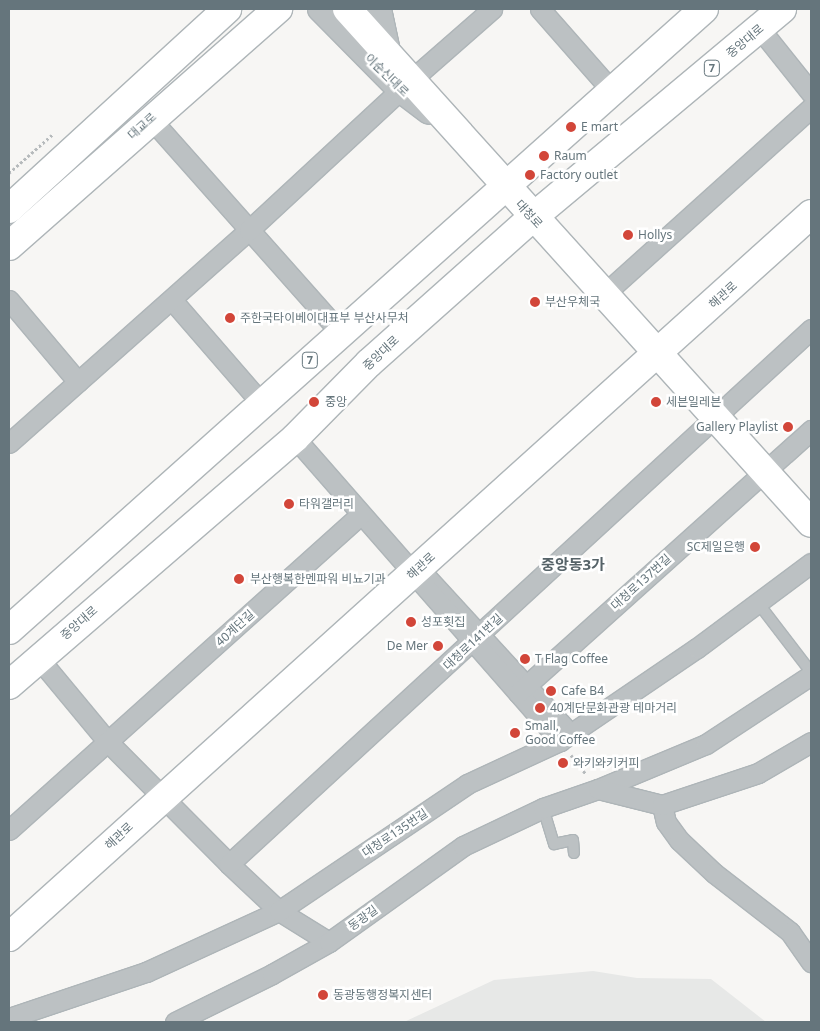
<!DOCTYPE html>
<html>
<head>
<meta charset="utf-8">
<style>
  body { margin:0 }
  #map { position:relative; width:820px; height:1031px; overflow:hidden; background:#f7f6f4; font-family:"Noto Sans","Noto Sans KR",sans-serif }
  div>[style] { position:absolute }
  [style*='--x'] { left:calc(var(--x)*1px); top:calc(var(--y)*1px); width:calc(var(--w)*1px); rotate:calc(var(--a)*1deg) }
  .built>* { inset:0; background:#e7e8e7 }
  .path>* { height:3px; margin-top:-1.5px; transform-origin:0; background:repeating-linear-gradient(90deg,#b6babc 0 2.5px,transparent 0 5px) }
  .roads { filter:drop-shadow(1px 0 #aeb5b8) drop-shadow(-1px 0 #aeb5b8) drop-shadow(0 1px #aeb5b8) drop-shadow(0 -1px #aeb5b8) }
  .service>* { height:10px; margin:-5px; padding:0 5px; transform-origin:5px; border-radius:5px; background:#bcc1c3 }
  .pedestrian>* { height:15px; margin:-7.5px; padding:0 7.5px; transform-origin:7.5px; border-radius:7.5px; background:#bcc1c3 }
  .minor>* { height:19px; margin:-9.5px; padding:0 9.5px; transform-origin:9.5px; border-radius:9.5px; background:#bcc1c3 }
  .tertiary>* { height:24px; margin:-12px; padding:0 12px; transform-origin:12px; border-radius:12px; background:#bcc1c3 }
  .secondary>* { height:28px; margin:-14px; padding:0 14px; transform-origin:14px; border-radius:14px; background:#fff }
  .primary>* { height:28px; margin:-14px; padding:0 14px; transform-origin:14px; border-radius:14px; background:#fff }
  .dots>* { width:14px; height:14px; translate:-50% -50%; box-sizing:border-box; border:2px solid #fff; border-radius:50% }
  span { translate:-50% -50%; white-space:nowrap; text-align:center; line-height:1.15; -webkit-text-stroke:5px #fff; paint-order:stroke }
  .shield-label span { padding:1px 4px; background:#fff; border:1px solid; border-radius:4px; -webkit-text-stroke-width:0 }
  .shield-label { font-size:11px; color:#65757c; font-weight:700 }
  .street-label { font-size:12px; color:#65757c }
  .poi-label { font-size:12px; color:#65757c }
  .left { translate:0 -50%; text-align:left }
  .right { translate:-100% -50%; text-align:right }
  .quarter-label { font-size:15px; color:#566368; font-weight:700 }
  .frame { position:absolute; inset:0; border:10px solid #65757c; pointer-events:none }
</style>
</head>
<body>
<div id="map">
  <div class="built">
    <div style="clip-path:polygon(593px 971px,637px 978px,711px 979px,766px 1022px,404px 1022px,494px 980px)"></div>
  </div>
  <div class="path">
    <div style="--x:9;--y:173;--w:59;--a:-41.6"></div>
    <div style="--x:571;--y:755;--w:24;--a:52"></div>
  </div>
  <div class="roads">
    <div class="service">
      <div style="--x:758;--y:603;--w:87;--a:52.5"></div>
      <div style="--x:543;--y:808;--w:38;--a:73"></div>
      <div style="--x:554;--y:844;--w:19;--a:-12"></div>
      <div style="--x:573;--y:840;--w:13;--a:86"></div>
    </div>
    <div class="pedestrian">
      <div style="--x:420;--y:567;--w:225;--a:47.5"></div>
    </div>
    <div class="minor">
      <div style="--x:540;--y:9;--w:111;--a:48.7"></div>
      <div style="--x:760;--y:29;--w:82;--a:51.4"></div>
      <div style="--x:411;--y:80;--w:108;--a:-41.2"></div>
      <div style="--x:150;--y:118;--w:288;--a:48.4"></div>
      <div style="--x:603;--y:295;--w:280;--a:-42"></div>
      <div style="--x:9;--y:300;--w:107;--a:49.9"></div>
      <div style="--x:172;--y:300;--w:138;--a:49.1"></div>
      <div style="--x:295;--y:438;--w:403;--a:48.8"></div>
      <div style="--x:9;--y:443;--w:321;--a:-41.6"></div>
      <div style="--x:249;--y:230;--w:206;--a:-42.8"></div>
      <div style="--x:39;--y:659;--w:108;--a:50.3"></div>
      <div style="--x:108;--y:742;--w:172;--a:45.2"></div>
      <div style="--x:229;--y:864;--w:69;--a:43.2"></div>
      <div style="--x:279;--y:911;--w:59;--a:31.8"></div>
      <div style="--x:518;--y:693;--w:394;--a:-41.9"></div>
      <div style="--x:598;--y:789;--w:117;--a:-22.6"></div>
      <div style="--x:706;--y:744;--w:126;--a:-33.3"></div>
      <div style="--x:662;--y:805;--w:17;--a:77"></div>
      <div style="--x:666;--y:822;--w:22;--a:54"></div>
      <div style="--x:679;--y:840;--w:48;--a:43.3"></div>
      <div style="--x:714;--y:873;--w:96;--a:37.8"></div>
      <div style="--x:790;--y:932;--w:37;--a:55"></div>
      <div style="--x:9;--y:830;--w:473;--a:-41.9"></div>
      <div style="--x:229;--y:864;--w:791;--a:-42.59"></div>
      <div style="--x:9;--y:1018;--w:145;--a:-18.6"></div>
      <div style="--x:146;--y:972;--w:146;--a:-24.6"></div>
      <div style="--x:279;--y:911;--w:227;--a:-34"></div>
      <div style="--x:467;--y:784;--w:102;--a:-24.8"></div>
      <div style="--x:560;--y:741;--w:166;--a:-34.2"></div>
      <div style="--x:697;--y:648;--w:142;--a:-36.7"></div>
      <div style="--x:175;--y:1022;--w:108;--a:-26.3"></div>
      <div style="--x:272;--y:974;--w:65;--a:-29.3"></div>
      <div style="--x:329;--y:942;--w:165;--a:-35.6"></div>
      <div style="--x:463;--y:846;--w:89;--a:-25.4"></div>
      <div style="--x:543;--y:808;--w:58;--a:-19.1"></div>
      <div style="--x:598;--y:789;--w:66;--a:14"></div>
      <div style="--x:662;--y:805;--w:101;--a:-18.4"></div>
      <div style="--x:758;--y:773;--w:61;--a:-30.3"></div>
    </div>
    <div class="tertiary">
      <div style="--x:320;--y:9;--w:114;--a:45.4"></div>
      <div style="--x:400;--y:90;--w:36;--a:37"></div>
      <div style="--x:379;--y:9;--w:48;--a:78"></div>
    </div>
    <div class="secondary">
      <div style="--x:347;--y:9;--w:692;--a:47.93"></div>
      <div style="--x:9;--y:209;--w:296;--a:-42.5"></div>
      <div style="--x:9;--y:246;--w:359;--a:-41.4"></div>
      <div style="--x:9;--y:937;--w:1080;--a:-42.03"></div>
    </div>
    <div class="primary">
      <div style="--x:9;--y:630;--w:932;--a:-41.78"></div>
      <div style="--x:9;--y:685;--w:378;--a:-40.8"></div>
      <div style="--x:295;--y:438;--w:105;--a:-45.4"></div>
      <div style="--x:369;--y:363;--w:218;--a:-41.7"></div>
      <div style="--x:532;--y:218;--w:326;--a:-39.9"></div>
    </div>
  </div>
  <div class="dots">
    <div style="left:571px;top:127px;background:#d24639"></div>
    <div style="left:544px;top:156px;background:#d24639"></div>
    <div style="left:530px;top:175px;background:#d24639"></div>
    <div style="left:628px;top:235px;background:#d24639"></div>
    <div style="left:535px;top:302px;background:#d24639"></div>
    <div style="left:230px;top:318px;background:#d24639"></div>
    <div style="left:314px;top:402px;background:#d24639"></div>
    <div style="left:656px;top:402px;background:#d24639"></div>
    <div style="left:788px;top:427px;background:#d24639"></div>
    <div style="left:289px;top:504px;background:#d24639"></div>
    <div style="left:755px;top:547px;background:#d24639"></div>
    <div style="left:239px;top:579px;background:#d24639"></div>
    <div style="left:411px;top:622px;background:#d24639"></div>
    <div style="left:438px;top:646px;background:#d24639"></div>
    <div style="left:525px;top:659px;background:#d24639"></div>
    <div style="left:551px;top:691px;background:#d24639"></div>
    <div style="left:540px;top:708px;background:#d24639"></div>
    <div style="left:515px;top:733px;background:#d24639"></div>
    <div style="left:563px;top:763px;background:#d24639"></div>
    <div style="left:323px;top:995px;background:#d24639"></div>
  </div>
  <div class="shield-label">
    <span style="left:712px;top:68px">7</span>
    <span style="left:310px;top:360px">7</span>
  </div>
  <div class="street-label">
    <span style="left:745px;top:41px;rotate:-40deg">중앙대로</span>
    <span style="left:387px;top:75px;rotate:44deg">이순신대로</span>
    <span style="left:142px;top:126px;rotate:-42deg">대교로</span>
    <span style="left:529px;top:214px;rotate:48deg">대청로</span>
    <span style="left:723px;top:295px;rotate:-42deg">해관로</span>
    <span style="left:381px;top:353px;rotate:-43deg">중앙대로</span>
    <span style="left:421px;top:566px;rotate:-42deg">해관로</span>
    <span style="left:641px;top:582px;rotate:-42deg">대청로137번길</span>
    <span style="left:79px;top:623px;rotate:-41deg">중앙대로</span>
    <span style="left:235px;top:628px;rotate:-42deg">40계단길</span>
    <span style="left:473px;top:642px;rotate:-43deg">대청로141번길</span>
    <span style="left:395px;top:833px;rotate:-34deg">대청로135번길</span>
    <span style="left:119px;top:836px;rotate:-43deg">해관로</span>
    <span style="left:363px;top:918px;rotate:-36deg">동광길</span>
  </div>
  <div class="poi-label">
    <span class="left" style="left:581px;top:127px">E mart</span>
    <span class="left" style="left:554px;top:156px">Raum</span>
    <span class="left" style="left:540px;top:175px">Factory outlet</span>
    <span class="left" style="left:638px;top:235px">Hollys</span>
    <span class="left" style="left:545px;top:302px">부산우체국</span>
    <span class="left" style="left:240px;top:318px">주한국타이베이대표부 부산사무처</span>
    <span class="left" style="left:325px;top:402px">중앙</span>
    <span class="left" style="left:666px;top:402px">세븐일레븐</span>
    <span class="right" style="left:778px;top:427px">Gallery Playlist</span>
    <span class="left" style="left:299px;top:504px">타워갤러리</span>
    <span class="right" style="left:745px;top:547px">SC제일은행</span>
    <span class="left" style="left:250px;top:579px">부산행복한멘파워 비뇨기과</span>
    <span class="left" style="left:421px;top:622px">성포횟집</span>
    <span class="right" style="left:428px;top:646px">De Mer</span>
    <span class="left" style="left:535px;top:659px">T Flag Coffee</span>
    <span class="left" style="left:561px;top:691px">Cafe B4</span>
    <span class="left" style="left:550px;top:708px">40계단문화관광 테마거리</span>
    <span class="left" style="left:525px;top:733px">Small,<br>Good Coffee</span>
    <span class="left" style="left:573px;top:763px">와키와키커피</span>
    <span class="left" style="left:333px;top:995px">동광동행정복지센터</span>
  </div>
  <div class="quarter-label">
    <span style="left:573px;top:565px">중앙동3가</span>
  </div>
  <div class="frame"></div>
</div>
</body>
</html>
